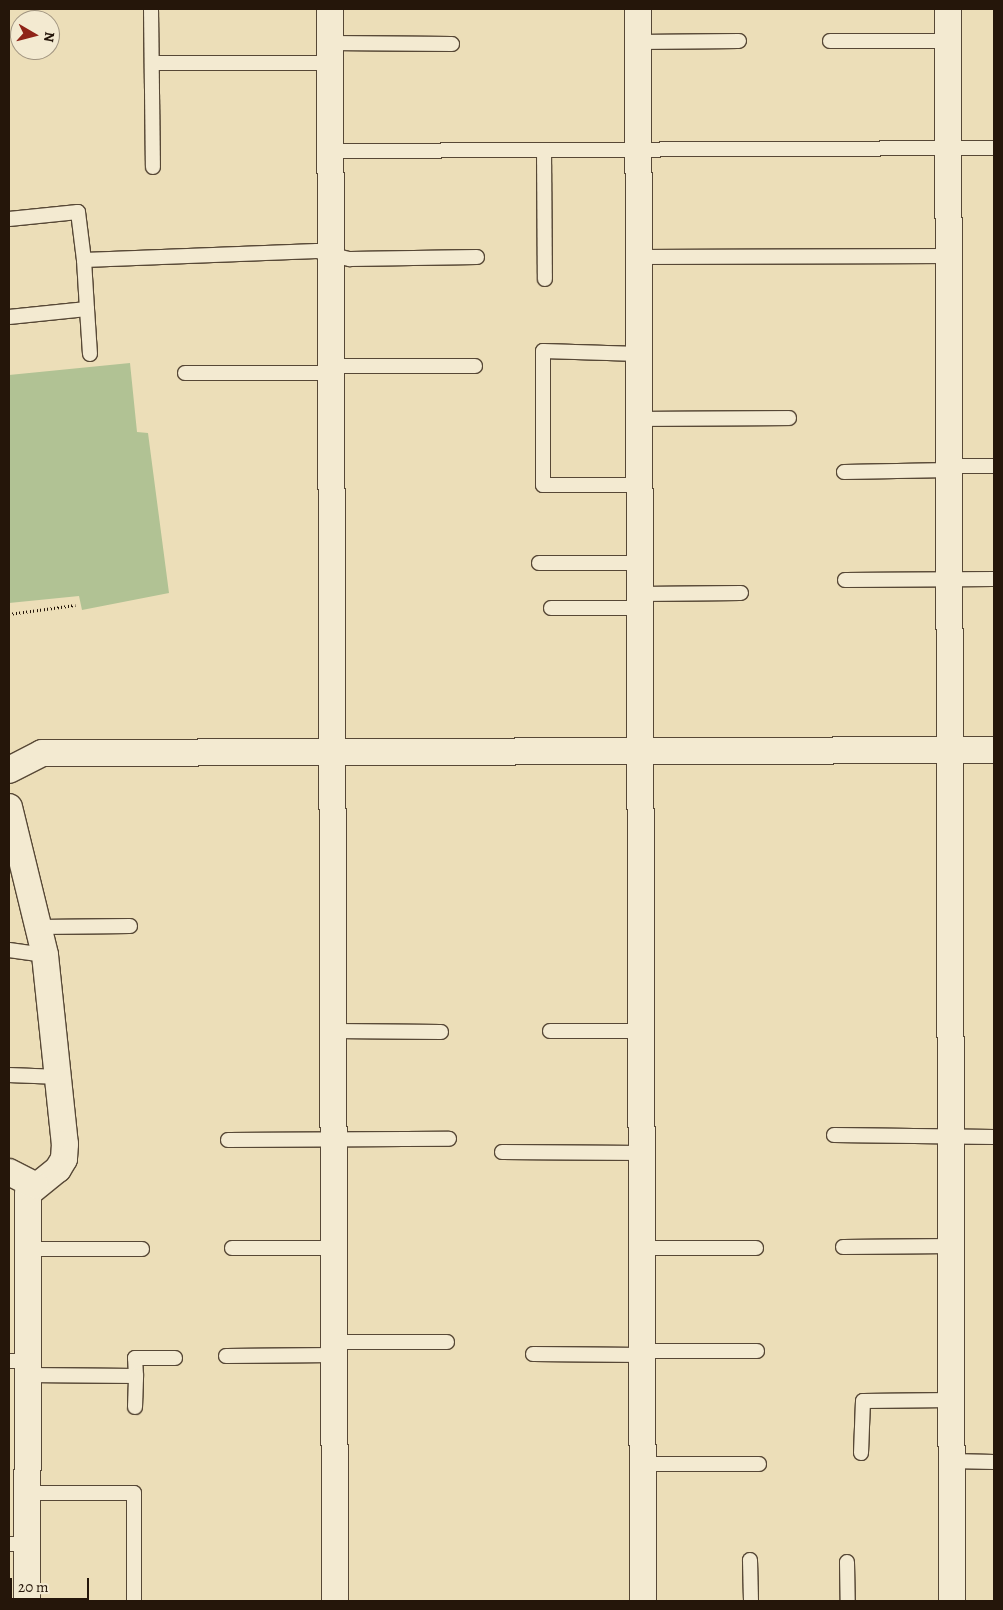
<!DOCTYPE html>
<html>
<head>
<meta charset="utf-8">
<style>
  body { margin:0 }
  #map { position:relative; width:1003px; height:1610px; overflow:hidden; background:#ecdeb8; font-family:Alegreya,serif }
  div>[style] { position:absolute }
  [style*='--x'] { left:calc(var(--x)*1px); top:calc(var(--y)*1px); width:calc(var(--w)*1px); rotate:calc(var(--a)*1deg) }
  .green>* { inset:0; background:#b1c294 }
  .path>* { height:3px; margin-top:-1.5px; transform-origin:0; background:repeating-linear-gradient(90deg,#25160a 0 1px,transparent 0 3.5px) }
  .roads { filter:drop-shadow(1px 0 #574836) drop-shadow(-1px 0 #574836) drop-shadow(0 1px #574836) drop-shadow(0 -1px #574836) }
  .lane>* { height:14px; margin:-7px; padding:0 7px; transform-origin:7px; border-radius:7px; background:#f3ead1 }
  .street>* { height:26px; margin:-13px; padding:0 13px; transform-origin:13px; border-radius:13px; background:#f3ead1 }
  span { translate:-50% -50%; white-space:nowrap; text-align:center; line-height:1.15; -webkit-text-stroke:5px #f3ead1; paint-order:stroke }
  .frame { position:absolute; inset:0; border:10px solid #25160a; pointer-events:none }
  .north { position:absolute; left:10px; top:10px; width:50px; height:50px; box-sizing:border-box; background:#f3ead1; border:1px solid #a19581; border-radius:50%; rotate:98deg; font-size:14px; font-weight:700; line-height:20px; text-align:center; color:#25160a }
  .north::after { content:''; display:block; margin:auto; width:18px; height:22px; background:#8f2418; clip-path:polygon(50% 0,100% 100%,50% 72%,0 100%) }
  .scale { position:absolute; left:10px; top:1578px; width:79px; height:22px; box-sizing:border-box; border:2px solid #25160a; border-top:0; padding-left:6px; font-size:15px; line-height:18px; white-space:nowrap; color:#25160a; -webkit-text-stroke:4px #f3ead1; paint-order:stroke }
</style>
</head>
<body>
<div id="map">
  <div class="green">
    <div style="clip-path:polygon(130px 363px,137px 432px,148px 433px,169px 593px,82px 610px,79px 596px,9px 603px,9px 375px)"></div>
  </div>
  <div class="path">
    <div style="--x:9;--y:614;--w:67;--a:-7.8"></div>
  </div>
  <div class="roads">
    <div class="lane">
      <div style="--x:151;--y:9;--w:158;--a:89.3"></div>
      <div style="--x:830;--y:41;--w:118;--a:0"></div>
      <div style="--x:638;--y:42;--w:101;--a:-0.6"></div>
      <div style="--x:330;--y:43;--w:122;--a:0.5"></div>
      <div style="--x:152;--y:63;--w:178;--a:0"></div>
      <div style="--x:331;--y:151;--w:663;--a:-0.26"></div>
      <div style="--x:544;--y:151;--w:128;--a:89.6"></div>
      <div style="--x:9;--y:219;--w:69;--a:-5.8"></div>
      <div style="--x:78;--y:212;--w:48;--a:82.9"></div>
      <div style="--x:639;--y:257;--w:309;--a:-0.2"></div>
      <div style="--x:87;--y:309;--w:45;--a:86.2"></div>
      <div style="--x:9;--y:317;--w:78;--a:-5.9"></div>
      <div style="--x:87;--y:309;--w:49;--a:-93.5"></div>
      <div style="--x:84;--y:260;--w:233;--a:-2.2"></div>
      <div style="--x:317;--y:251;--w:34;--a:14"></div>
      <div style="--x:350;--y:259;--w:127;--a:-0.9"></div>
      <div style="--x:639;--y:354;--w:96;--a:-178.2"></div>
      <div style="--x:543;--y:351;--w:134;--a:90"></div>
      <div style="--x:543;--y:485;--w:97;--a:0"></div>
      <div style="--x:332;--y:366;--w:143;--a:0"></div>
      <div style="--x:185;--y:373;--w:148;--a:0"></div>
      <div style="--x:640;--y:419;--w:149;--a:-0.4"></div>
      <div style="--x:949;--y:466;--w:45;--a:0"></div>
      <div style="--x:844;--y:472;--w:106;--a:-1.1"></div>
      <div style="--x:539;--y:563;--w:101;--a:0"></div>
      <div style="--x:845;--y:580;--w:149;--a:-0.4"></div>
      <div style="--x:640;--y:594;--w:101;--a:-0.6"></div>
      <div style="--x:551;--y:608;--w:89;--a:0"></div>
      <div style="--x:39;--y:927;--w:91;--a:-0.6"></div>
      <div style="--x:9;--y:950;--w:36;--a:8"></div>
      <div style="--x:335;--y:1031;--w:106;--a:0.5"></div>
      <div style="--x:550;--y:1031;--w:92;--a:0"></div>
      <div style="--x:9;--y:1075;--w:51;--a:2.2"></div>
      <div style="--x:834;--y:1135;--w:160;--a:0.7"></div>
      <div style="--x:228;--y:1140;--w:221;--a:-0.3"></div>
      <div style="--x:502;--y:1152;--w:140;--a:0.4"></div>
      <div style="--x:843;--y:1247;--w:110;--a:-0.5"></div>
      <div style="--x:232;--y:1248;--w:103;--a:0"></div>
      <div style="--x:643;--y:1248;--w:113;--a:0"></div>
      <div style="--x:27;--y:1249;--w:115;--a:0"></div>
      <div style="--x:335;--y:1342;--w:112;--a:0"></div>
      <div style="--x:643;--y:1351;--w:114;--a:0"></div>
      <div style="--x:533;--y:1354;--w:110;--a:0.5"></div>
      <div style="--x:226;--y:1356;--w:109;--a:-0.5"></div>
      <div style="--x:9;--y:1361;--w:18;--a:0"></div>
      <div style="--x:27;--y:1375;--w:109;--a:0.5"></div>
      <div style="--x:136;--y:1376;--w:18;--a:-93"></div>
      <div style="--x:135;--y:1358;--w:40;--a:0"></div>
      <div style="--x:135;--y:1407;--w:31;--a:-88"></div>
      <div style="--x:861;--y:1453;--w:52;--a:-87.8"></div>
      <div style="--x:863;--y:1401;--w:89;--a:-0.6"></div>
      <div style="--x:951;--y:1461;--w:43;--a:1.3"></div>
      <div style="--x:643;--y:1464;--w:116;--a:0"></div>
      <div style="--x:27;--y:1493;--w:107;--a:0"></div>
      <div style="--x:134;--y:1493;--w:108;--a:90"></div>
      <div style="--x:9;--y:1544;--w:18;--a:0"></div>
      <div style="--x:750;--y:1560;--w:41;--a:88.6"></div>
      <div style="--x:847;--y:1562;--w:39;--a:89"></div>
    </div>
    <div class="street">
      <div style="--x:330;--y:9;--w:1592;--a:89.82"></div>
      <div style="--x:638;--y:9;--w:1592;--a:89.82"></div>
      <div style="--x:948;--y:9;--w:1592;--a:89.86"></div>
      <div style="--x:9;--y:770;--w:37;--a:-27"></div>
      <div style="--x:42;--y:753;--w:952;--a:-0.18"></div>
      <div style="--x:9;--y:807;--w:152;--a:76.3"></div>
      <div style="--x:45;--y:955;--w:190;--a:84"></div>
      <div style="--x:65;--y:1144;--w:15;--a:94"></div>
      <div style="--x:64;--y:1159;--w:12;--a:121"></div>
      <div style="--x:58;--y:1169;--w:38;--a:141"></div>
      <div style="--x:28;--y:1193;--w:408;--a:90.1"></div>
      <div style="--x:9;--y:1172;--w:29;--a:27"></div>
    </div>
  </div>
  <div class="frame"></div>
  <div class="north">N</div>
  <div class="scale">20 m</div>
</div>
</body>
</html>
